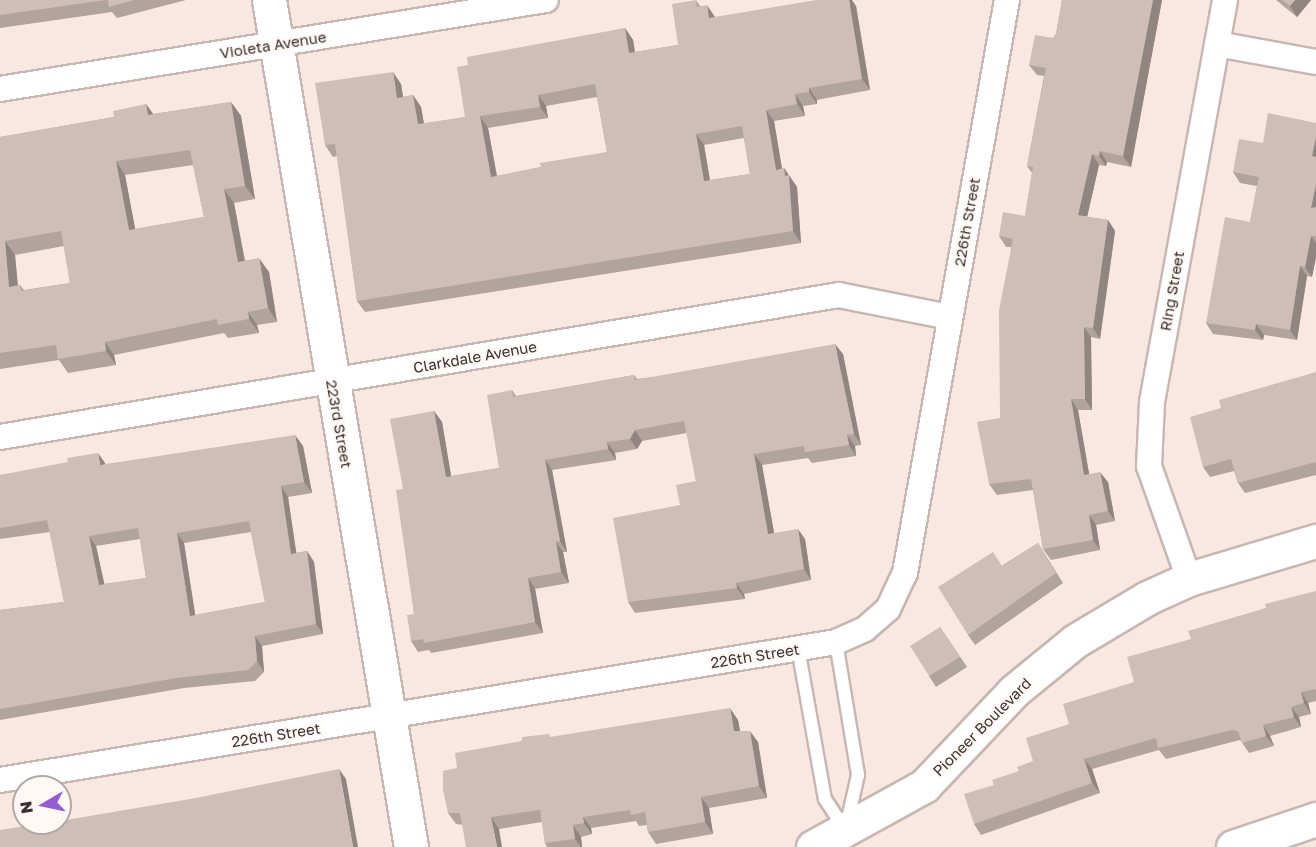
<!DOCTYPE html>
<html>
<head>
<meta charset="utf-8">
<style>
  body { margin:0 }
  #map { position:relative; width:1316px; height:847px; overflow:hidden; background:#f9e8e1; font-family:"Golos Text",sans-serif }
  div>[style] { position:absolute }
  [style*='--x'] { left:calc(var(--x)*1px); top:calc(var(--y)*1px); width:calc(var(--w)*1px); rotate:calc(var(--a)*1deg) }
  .roads { filter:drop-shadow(2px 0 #c7b7b0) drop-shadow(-2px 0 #c7b7b0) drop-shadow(0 2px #c7b7b0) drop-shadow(0 -2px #c7b7b0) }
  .lane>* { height:12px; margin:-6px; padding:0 6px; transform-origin:6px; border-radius:6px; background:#fff }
  .street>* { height:24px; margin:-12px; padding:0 12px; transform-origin:12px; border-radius:12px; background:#fff }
  .secondary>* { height:33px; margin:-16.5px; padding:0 16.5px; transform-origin:16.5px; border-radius:16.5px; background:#fff }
  .highway>* { height:33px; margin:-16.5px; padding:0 16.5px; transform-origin:16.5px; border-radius:16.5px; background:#fff }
  .wall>* { inset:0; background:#b1a39d }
  .shaded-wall>* { inset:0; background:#908580 }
  .building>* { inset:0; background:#cebeb7 }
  span { translate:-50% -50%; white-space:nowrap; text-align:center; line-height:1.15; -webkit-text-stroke:5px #fff8f5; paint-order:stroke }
  .street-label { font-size:15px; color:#393230 }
  .north { position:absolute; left:12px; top:775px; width:60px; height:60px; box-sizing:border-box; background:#fff8f5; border:2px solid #b0a9a6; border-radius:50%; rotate:261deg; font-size:16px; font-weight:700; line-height:24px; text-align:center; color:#393230 }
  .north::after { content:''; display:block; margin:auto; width:21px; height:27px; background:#945bd3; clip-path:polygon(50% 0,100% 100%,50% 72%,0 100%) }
</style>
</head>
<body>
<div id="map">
  <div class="roads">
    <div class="lane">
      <div style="--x:836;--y:642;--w:135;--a:80.6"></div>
      <div style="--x:858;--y:775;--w:49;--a:102.9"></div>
      <div style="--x:798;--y:648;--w:153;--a:79.9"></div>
      <div style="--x:825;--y:799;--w:35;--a:57"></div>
    </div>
    <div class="street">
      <div style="--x:1217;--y:44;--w:101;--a:10.3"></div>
      <div style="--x:0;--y:89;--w:553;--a:-9.26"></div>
      <div style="--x:0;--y:437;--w:851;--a:-9.61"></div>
      <div style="--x:839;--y:295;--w:112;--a:11.3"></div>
      <div style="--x:1189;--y:579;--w:120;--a:-109.5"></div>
      <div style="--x:1149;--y:466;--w:64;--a:-87.3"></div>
      <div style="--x:1152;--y:402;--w:409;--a:-79.7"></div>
      <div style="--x:0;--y:780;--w:847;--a:-9.37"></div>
      <div style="--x:836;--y:642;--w:32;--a:-24"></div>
      <div style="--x:865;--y:629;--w:30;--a:-41"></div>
      <div style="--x:888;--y:609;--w:40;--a:-65"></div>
      <div style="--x:905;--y:573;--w:582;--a:-79.91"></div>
    </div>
    <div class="secondary">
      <div style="--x:269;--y:0;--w:859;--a:80.48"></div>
      <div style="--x:813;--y:847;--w:127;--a:-28.8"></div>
      <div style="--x:924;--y:786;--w:131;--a:-46.5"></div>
      <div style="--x:1014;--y:691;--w:79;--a:-39.3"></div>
      <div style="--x:1075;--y:641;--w:84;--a:-30.8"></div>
      <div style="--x:1147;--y:598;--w:46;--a:-24.3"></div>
      <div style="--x:1189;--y:579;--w:133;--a:-16.7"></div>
    </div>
    <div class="highway">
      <div style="--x:1233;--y:847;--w:88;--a:-18.6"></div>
    </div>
  </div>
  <div class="wall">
    <div style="clip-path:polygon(0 0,186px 0,117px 18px,112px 12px,0 28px)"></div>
    <div style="clip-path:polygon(evenodd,696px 0,700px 6px,715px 17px,856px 6px,870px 90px,817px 100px,817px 104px,803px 106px,805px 116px,774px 121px,782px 169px,784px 168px,797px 187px,801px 243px,365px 312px,357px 301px,337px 156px,333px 157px,325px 145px,401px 84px,403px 97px,413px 95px,421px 107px,424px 124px,465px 117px,468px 65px,625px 28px,633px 40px,635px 52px,678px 45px,696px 0,597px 97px,607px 152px,541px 167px,497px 176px,488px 128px,548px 118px,546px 106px,597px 97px,696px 0,744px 138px,750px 174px,710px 180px,704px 145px,744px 138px)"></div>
    <div style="clip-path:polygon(1062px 0,1162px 0,1131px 167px,1107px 162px,1106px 166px,1099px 165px,1087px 217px,1108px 220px,1115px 231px,1100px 339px,1091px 337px,1092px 410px,1078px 410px,1089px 474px,1108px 482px,1115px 521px,1096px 525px,1100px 550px,1051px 560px,1043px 549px,1033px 490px,997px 495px,989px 484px,1000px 418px,1011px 247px,1006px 247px,999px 236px,1025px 216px,1032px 173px,1027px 166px,1044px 76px,1037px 75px,1029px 65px,1053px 38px,1056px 34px)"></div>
    <div style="clip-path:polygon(1276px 0,1311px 0,1297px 17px)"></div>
    <div style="clip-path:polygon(evenodd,231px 102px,241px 116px,255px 199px,234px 203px,245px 260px,269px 272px,277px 322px,257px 325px,259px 333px,228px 338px,224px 333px,114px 355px,116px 365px,68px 373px,59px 360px,0 369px,0 137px,114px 117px,146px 104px,153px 114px,231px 102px,193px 165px,204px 217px,135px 229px,125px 175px,193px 165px,231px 102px,64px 246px,70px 283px,24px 290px,20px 285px,18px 285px,15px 255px,64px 246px)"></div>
    <div style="clip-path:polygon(1316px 123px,1316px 257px,1312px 277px,1307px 276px,1297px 340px,1264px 335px,1263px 340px,1213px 334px,1206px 323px,1250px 222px,1257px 186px,1240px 183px,1233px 172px,1263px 143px)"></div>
    <div style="clip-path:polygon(843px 354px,861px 445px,855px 446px,856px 456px,812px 463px,808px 458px,762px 465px,774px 533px,805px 539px,811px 580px,744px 594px,745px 599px,635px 613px,628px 602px,680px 505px,696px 481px,687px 433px,642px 441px,637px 449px,615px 453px,616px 460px,552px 470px,567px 552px,563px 552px,569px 583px,535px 589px,543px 633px,431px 653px,429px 650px,418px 652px,411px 641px,414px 614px,403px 489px,434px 411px,442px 422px,451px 476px,499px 468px,512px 390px,516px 396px,634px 375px,637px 379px)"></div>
    <div style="clip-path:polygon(1316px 372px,1316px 475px,1245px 493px,1238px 483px,1234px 471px,1210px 477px,1203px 467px,1221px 408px)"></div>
    <div style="clip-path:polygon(evenodd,303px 446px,312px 493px,288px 497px,296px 553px,307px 551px,314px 562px,323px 634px,262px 646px,264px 672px,255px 681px,184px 688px,0 720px,0 610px,64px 602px,50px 532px,0 539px,0 475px,105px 463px,105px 464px,303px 446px,251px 532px,265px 602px,195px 615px,184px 543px,251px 532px,303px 446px,140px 539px,146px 578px,104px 584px,96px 546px,140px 539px)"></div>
    <div style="clip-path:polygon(1038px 543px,1063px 583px,975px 645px,968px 635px,1003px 565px)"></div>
    <div style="clip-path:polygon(1316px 591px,1316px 701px,1308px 703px,1311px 714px,1299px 717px,1301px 727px,1270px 736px,1274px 746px,1249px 753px,1241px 741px,1240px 740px,1166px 759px,1159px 750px,1092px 769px,1100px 793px,981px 835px,974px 824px,994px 785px,1019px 771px,1033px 761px,1069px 724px,1134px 682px,1191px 639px,1266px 608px)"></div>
    <div style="clip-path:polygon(940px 627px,967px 667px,936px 687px,929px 676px)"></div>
    <div style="clip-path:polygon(738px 720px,740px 731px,758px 742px,767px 798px,709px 808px,713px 834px,656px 844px,648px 832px,647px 825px,639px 826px,636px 821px,591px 828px,592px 834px,581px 837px,582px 847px,547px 847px,545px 843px,542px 822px,499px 829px,456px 824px,448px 813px,457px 768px,522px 741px,552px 737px)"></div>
  </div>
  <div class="shaded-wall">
    <div style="clip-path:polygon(849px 0,852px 0,856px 6px,870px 90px,862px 79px)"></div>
    <div style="clip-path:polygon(1153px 0,1162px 0,1131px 167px,1123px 156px)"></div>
    <div style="clip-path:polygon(1295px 0,1311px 0,1297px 17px,1290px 6px)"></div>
    <div style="clip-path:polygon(707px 5px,715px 17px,718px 30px,709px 18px)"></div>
    <div style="clip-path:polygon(625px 28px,633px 40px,637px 65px,629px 53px)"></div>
    <div style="clip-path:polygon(393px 72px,401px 84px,405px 110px,397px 98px)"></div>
    <div style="clip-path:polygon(809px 88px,817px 100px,817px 104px,809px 92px)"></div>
    <div style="clip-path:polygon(795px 94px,803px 106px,805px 116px,797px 104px)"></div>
    <div style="clip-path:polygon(413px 95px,421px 107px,426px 136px,418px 124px)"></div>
    <div style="clip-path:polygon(538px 95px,546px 106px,548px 118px,540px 107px)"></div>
    <div style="clip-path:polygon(231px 102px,241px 116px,255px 199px,245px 186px)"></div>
    <div style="clip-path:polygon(146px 104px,156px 118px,148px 115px)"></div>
    <div style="clip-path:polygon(766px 110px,774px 121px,784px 181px,776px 170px)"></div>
    <div style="clip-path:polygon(480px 116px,488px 128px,499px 188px,491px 177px)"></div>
    <div style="clip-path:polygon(696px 134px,704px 145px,712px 193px,704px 181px)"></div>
    <div style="clip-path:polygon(1316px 137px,1316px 162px,1312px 156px)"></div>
    <div style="clip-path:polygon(1100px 151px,1107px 162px,1106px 166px,1099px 156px)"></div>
    <div style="clip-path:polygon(1092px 154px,1099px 165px,1085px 226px,1078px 215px)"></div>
    <div style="clip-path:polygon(116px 161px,125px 175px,138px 244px,129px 230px)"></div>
    <div style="clip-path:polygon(784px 168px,797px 187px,801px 243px,793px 231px)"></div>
    <div style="clip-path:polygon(1316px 184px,1316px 214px,1311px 208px)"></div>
    <div style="clip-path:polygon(224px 189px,234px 203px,247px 275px,238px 262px)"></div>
    <div style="clip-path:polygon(1108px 220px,1115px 231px,1100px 339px,1093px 328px)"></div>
    <div style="clip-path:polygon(1311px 236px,1316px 243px,1316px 257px,1312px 277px,1305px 267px)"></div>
    <div style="clip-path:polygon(5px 241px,15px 255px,19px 301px,9px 287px)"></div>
    <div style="clip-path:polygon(259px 258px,269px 272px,277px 322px,268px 308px)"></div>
    <div style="clip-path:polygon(1300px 266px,1307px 276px,1297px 340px,1290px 330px)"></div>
    <div style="clip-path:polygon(248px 312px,257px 325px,259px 333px,249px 319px)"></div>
    <div style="clip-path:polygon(1256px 324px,1264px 335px,1263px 340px,1255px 330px)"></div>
    <div style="clip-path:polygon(1084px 327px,1091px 337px,1092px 410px,1085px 399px)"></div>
    <div style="clip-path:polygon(105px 342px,114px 355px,116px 365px,106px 351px)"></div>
    <div style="clip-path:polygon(835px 344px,843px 354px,861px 445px,854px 434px)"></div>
    <div style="clip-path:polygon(1071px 399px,1078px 410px,1091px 485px,1084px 475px)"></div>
    <div style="clip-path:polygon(434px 411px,442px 422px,453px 487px,446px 477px)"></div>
    <div style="clip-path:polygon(635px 430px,642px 441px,637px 449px,630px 439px)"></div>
    <div style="clip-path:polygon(295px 435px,303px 446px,312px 493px,304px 482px)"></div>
    <div style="clip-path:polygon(847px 435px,855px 446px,856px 456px,849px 445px)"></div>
    <div style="clip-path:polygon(607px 442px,615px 453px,616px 460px,608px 449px)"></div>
    <div style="clip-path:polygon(98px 453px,105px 463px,107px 475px,100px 465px)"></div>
    <div style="clip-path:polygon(754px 454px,762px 465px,776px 544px,768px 534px)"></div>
    <div style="clip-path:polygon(545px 460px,552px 470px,567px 552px,560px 541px)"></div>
    <div style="clip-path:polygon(1100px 472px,1108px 482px,1115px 521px,1108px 511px)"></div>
    <div style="clip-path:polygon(281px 486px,288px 497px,298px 564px,291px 554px)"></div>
    <div style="clip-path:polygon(1089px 515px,1096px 525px,1100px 550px,1093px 540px)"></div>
    <div style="clip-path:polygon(798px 529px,805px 539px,811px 580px,804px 569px)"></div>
    <div style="clip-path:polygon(177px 533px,184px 543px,197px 626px,190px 616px)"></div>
    <div style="clip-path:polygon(89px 536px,96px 546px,107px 596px,99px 585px)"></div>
    <div style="clip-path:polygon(556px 542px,563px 552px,569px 583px,561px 572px)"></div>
    <div style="clip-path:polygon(307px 551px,314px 562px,323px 634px,316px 624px)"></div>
    <div style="clip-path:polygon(528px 578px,535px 589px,543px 633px,535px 622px)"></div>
    <div style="clip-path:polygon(736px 583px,744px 594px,745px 599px,737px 588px)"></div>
    <div style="clip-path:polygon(255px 636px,262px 646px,264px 672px,257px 661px)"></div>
    <div style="clip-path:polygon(1301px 692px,1308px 703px,1311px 714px,1304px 703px)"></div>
    <div style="clip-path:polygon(1291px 707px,1299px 717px,1301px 727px,1294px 717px)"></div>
    <div style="clip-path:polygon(730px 708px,738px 720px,742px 742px,734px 731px)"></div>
    <div style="clip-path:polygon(1263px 725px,1270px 736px,1274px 746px,1266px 736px)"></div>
    <div style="clip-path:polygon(750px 731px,758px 742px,767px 798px,759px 786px)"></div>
    <div style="clip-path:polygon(1084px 759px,1092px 769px,1100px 793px,1092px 783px)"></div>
    <div style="clip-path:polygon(339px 769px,346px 779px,358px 847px,353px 847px)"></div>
    <div style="clip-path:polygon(701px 797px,709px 808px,713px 834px,705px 822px)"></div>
    <div style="clip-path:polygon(491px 817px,499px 829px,502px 847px,497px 847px)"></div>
    <div style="clip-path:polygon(583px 817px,591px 828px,592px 834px,584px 823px)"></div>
    <div style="clip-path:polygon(573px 825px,581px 837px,582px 847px,581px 847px,575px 839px)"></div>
  </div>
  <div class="building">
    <div style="clip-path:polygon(0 0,106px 0,0 15px)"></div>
    <div style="clip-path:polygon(108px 0,134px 0,109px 7px)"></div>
    <div style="clip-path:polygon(evenodd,696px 0,697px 7px,707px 5px,709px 18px,816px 0,849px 0,862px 79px,809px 88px,809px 92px,795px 94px,797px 104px,766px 110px,776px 170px,784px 168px,785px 176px,789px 175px,793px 231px,357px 301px,335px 144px,325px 145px,315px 83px,393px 72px,397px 98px,413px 95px,418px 124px,465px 117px,457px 67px,468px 65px,467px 57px,625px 28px,629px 53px,678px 45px,672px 4px,696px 0,595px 84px,607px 152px,540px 163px,541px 167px,491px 177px,480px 116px,540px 107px,538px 95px,595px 84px,696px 0,742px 126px,750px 174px,704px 181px,696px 134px,742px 126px)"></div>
    <div style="clip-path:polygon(1062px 0,1153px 0,1123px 156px,1100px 151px,1099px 156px,1092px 154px,1078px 215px,1108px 220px,1093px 328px,1084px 327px,1085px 399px,1071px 399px,1084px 475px,1100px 472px,1108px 511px,1089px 515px,1093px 540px,1043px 549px,1031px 479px,989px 484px,977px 422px,1000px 418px,999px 310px,1013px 239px,999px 236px,1003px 212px,1025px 216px,1033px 167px,1027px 166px,1046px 68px,1029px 65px,1035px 35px,1053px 38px,1056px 34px)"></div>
    <div style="clip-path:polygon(1282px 0,1295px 0,1290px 6px)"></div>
    <div style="clip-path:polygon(evenodd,231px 102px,245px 186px,224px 189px,238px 262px,259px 258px,268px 308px,248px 312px,249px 319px,218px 325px,217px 319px,105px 342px,106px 351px,58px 359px,56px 345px,0 353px,0 137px,114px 117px,113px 111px,146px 104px,148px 115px,231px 102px,190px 150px,204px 217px,129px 230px,116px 161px,190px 150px,231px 102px,61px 231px,70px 283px,21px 291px,20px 285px,9px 287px,5px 241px,61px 231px)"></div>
    <div style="clip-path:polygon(1268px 113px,1316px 123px,1316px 137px,1312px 156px,1316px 157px,1316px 184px,1311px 208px,1316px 207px,1316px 236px,1311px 236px,1305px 267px,1300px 266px,1290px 330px,1256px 324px,1255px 330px,1206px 323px,1225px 217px,1250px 222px,1259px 177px,1233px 172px,1239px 139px,1263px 143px)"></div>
    <div style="clip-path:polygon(835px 344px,854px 434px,847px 435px,849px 445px,805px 452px,804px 446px,754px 454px,768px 534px,798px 529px,804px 569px,736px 583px,737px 588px,628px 602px,613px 518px,680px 505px,676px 485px,696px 481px,684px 421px,635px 430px,630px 439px,607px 442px,608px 449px,545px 460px,560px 541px,556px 542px,561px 572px,528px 578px,535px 622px,424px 643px,423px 639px,411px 641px,407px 615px,414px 614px,396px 490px,403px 489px,390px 419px,434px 411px,446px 477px,499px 468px,487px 395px,512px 390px,513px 397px,634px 375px,635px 380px)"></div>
    <div style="clip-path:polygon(1316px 372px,1316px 462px,1238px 483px,1231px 459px,1203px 467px,1190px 417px,1221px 408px,1219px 400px)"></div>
    <div style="clip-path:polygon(evenodd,295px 435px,304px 482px,281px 486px,291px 554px,307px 551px,316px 624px,255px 636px,257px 661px,248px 670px,176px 678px,0 709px,0 610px,64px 602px,47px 520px,0 528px,0 475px,68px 462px,67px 458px,98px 453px,100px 465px,295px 435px,249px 521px,265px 602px,190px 616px,177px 533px,249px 521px,295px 435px,138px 528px,146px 578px,99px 585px,89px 536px,138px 528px)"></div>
    <div style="clip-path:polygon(1038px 543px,1056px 573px,968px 635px,938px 587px,993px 552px,1002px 566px)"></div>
    <div style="clip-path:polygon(1316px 591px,1316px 689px,1301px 692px,1304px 703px,1291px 707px,1294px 717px,1263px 725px,1266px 736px,1242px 743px,1238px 731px,1232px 730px,1158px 748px,1156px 738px,1084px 759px,1092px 783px,974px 824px,964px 794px,994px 785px,992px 780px,1019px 771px,1017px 767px,1033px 761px,1026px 738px,1069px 724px,1063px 704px,1134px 682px,1127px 657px,1191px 639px,1188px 631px,1266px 608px,1265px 604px)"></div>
    <div style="clip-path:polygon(940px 627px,960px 657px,929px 676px,910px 646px)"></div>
    <div style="clip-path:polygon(730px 708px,734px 731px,750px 731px,759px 786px,701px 797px,705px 822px,648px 832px,645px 812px,631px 815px,630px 810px,583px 817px,584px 823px,573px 825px,575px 839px,545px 843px,540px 810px,491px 817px,497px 847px,466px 847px,460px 813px,448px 813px,443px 790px,443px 771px,457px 768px,455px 753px,522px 741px,522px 737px,549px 734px,550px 737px)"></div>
    <div style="clip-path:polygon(339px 769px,353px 847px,0 847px,0 830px,45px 823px,60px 823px,60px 821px,196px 798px)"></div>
  </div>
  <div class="street-label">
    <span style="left:273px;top:45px;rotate:-9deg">Violeta Avenue</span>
    <span style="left:967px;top:222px;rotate:-80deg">226th Street</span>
    <span style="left:1172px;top:291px;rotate:-80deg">Ring Street</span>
    <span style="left:475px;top:357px;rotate:-10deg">Clarkdale Avenue</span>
    <span style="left:339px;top:424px;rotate:80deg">223rd Street</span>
    <span style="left:755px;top:656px;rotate:-9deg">226th Street</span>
    <span style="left:982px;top:727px;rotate:-45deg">Pioneer Boulevard</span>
    <span style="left:276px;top:735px;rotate:-9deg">226th Street</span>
  </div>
  <div class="north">N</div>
</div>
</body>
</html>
